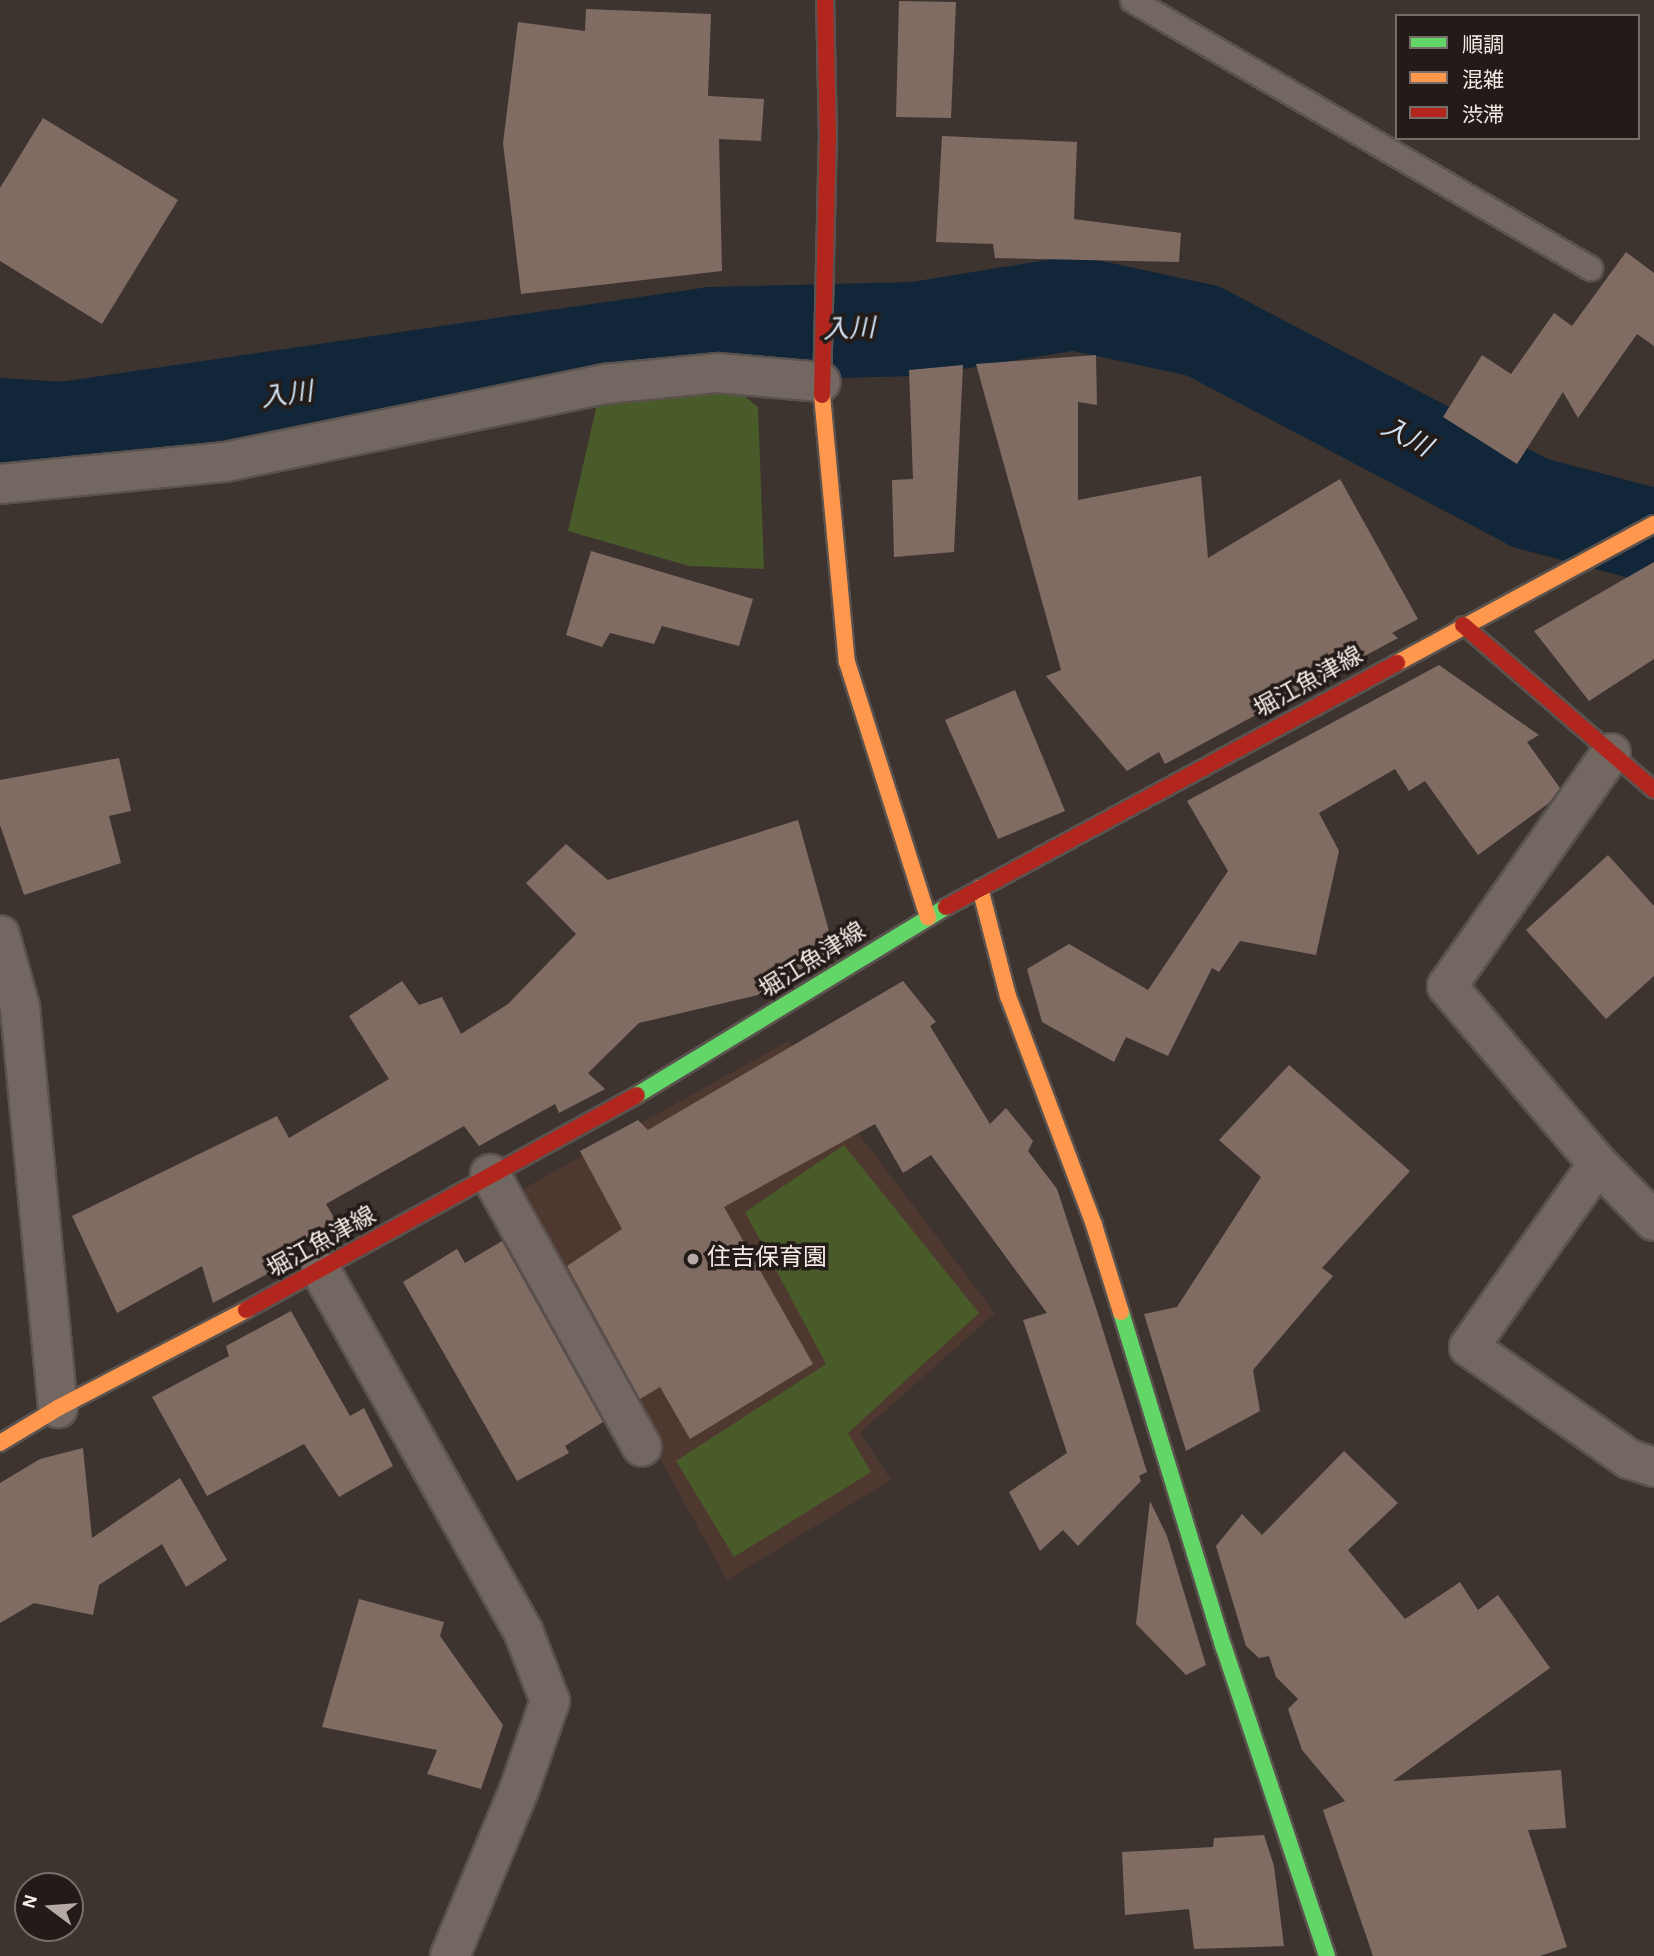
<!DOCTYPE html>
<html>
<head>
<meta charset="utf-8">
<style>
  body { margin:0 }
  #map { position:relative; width:1654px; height:1956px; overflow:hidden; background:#3d3430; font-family:"Alegreya Sans","Noto Sans JP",sans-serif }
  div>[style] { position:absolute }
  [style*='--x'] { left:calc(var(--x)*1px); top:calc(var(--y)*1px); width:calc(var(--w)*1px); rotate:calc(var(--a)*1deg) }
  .built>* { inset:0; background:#4e3830 }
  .green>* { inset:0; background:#495b29 }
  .river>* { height:94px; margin:-47px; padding:0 47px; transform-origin:47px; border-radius:47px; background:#112638 }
  .building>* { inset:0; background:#816c64 }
  .roads { filter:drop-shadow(2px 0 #5a524e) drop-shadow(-2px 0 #5a524e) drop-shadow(0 2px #5a524e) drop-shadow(0 -2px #5a524e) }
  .lane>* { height:23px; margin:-11.5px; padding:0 11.5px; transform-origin:11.5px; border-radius:11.5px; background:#736861 }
  .street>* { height:38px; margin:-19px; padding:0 19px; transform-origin:19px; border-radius:19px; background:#736861 }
  .fast>* { height:16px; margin:-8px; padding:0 8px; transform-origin:8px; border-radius:8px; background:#63d668 }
  .slow>* { height:16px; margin:-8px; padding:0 8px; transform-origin:8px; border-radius:8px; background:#ff974d }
  .jam>* { height:16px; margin:-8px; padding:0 8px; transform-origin:8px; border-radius:8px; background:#b3261e }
  .dots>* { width:19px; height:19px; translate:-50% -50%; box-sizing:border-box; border:4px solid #231b18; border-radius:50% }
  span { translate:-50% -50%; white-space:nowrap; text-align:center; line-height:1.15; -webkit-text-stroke:7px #231b18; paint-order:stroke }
  .street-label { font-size:24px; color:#f5eae6 }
  .poi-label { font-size:24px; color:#f5eae6 }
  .left { translate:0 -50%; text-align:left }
  .water-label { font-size:26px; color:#cee0f1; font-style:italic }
  .legend { position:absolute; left:1395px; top:14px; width:245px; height:126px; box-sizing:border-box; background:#231b18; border:2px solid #776e6a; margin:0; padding:9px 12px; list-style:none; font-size:21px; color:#f5eae6 }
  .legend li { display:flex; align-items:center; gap:14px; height:35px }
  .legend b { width:35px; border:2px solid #776e6a }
  .north { position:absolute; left:14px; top:1872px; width:70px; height:70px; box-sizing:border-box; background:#231b18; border:2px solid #776e6a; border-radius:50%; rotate:286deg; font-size:19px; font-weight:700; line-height:28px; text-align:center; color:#f5eae6 }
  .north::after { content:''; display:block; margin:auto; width:24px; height:32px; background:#b5aaa6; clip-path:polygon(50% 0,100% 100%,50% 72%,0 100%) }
</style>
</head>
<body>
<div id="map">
  <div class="built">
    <div style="clip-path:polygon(788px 1041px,995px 1313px,860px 1433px,891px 1480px,727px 1580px,514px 1194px)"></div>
  </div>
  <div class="green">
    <div style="clip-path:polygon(738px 391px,758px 407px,764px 569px,689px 566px,568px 531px,597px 404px)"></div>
    <div style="clip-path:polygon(844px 1145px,979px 1313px,848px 1433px,871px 1472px,734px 1557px,676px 1461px,826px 1364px,745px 1212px)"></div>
  </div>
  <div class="river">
    <div style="--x:0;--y:425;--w:63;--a:3.6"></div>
    <div style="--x:63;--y:429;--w:656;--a:-8.33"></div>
    <div style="--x:712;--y:334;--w:204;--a:-1.4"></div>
    <div style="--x:916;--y:329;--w:160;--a:-9.3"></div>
    <div style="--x:1074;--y:303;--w:132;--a:12.2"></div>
    <div style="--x:1203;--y:331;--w:369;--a:27.7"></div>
    <div style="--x:1530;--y:503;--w:128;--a:14.9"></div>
  </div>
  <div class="building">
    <div style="clip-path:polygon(899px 1px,956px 2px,951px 118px,896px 117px)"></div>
    <div style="clip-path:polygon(586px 9px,711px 14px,708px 96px,764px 99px,761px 141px,719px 139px,722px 271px,521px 294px,503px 143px,518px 22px,585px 31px)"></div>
    <div style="clip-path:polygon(43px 118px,178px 200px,102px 324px,0 261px,0 188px)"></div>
    <div style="clip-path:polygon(942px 136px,1077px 142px,1074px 219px,1181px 233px,1179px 262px,995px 258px,993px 244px,936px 242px)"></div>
    <div style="clip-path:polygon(1626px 252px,1654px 273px,1654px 346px,1637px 334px,1578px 418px,1563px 392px,1517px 464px,1443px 417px,1482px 355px,1511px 374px,1554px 313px,1572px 326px)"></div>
    <div style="clip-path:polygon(1096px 355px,1097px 405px,1078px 402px,1078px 500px,1201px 476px,1208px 558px,1340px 479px,1418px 619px,1392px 633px,1398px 638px,1165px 764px,1159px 752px,1127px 771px,1046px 676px,1061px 670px,976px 364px)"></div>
    <div style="clip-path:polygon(963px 365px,954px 552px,894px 557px,892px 480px,913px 479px,909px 370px)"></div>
    <div style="clip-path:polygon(591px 551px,753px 599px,739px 646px,662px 626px,654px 644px,610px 633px,602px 647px,566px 635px)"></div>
    <div style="clip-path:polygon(1654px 562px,1654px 659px,1589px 701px,1534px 631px)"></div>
    <div style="clip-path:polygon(1439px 665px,1539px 735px,1527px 742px,1560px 788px,1549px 803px,1478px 855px,1425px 781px,1409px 791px,1395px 769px,1319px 813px,1339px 851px,1316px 955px,1240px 941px,1219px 972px,1212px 968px,1168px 1056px,1126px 1037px,1114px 1062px,1042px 1022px,1027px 969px,1069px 944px,1148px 990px,1228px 871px,1187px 801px)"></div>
    <div style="clip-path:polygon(1015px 690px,1065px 811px,998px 839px,945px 720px)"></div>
    <div style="clip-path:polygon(119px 758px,131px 811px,109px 816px,121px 863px,24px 895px,0 825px,0 780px)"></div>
    <div style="clip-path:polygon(798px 820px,834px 949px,758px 995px,639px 1023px,588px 1073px,605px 1089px,559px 1113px,555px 1104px,479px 1146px,464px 1126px,326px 1204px,337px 1223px,263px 1263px,269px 1273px,213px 1303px,202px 1266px,117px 1313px,72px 1216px,277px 1116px,289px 1138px,389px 1079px,349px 1016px,402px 981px,419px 1005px,442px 997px,461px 1034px,508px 1004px,576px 934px,526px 883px,566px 844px,608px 880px)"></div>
    <div style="clip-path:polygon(1608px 855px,1654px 906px,1654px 976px,1606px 1019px,1526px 930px)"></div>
    <div style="clip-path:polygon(903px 981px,936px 1022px,930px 1026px,990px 1124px,1006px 1108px,1033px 1141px,1028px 1151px,1057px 1189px,1098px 1314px,1147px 1472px,1139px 1476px,1141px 1481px,1078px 1546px,1063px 1530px,1040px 1551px,1009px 1492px,1067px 1453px,1023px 1320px,1047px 1313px,931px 1155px,903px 1173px,875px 1124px,724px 1207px,813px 1364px,690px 1439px,660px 1387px,640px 1399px,567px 1266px,622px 1229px,580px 1151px,638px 1120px,648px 1130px)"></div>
    <div style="clip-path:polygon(1289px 1065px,1410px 1171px,1322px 1268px,1333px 1276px,1253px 1370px,1260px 1411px,1186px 1451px,1144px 1314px,1177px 1307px,1261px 1177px,1219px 1140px)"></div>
    <div style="clip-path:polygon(502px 1241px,603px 1422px,565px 1446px,569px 1453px,517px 1481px,403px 1282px,457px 1249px,465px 1263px)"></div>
    <div style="clip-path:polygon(291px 1311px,350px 1416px,364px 1408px,393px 1466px,339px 1497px,304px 1444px,207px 1496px,152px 1397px,229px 1356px,226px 1346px)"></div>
    <div style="clip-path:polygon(83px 1448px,92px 1538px,180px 1478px,227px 1560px,186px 1587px,162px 1544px,99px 1585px,93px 1615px,34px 1603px,0 1623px,0 1483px,40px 1459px)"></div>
    <div style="clip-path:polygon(1344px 1451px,1398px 1503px,1348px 1550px,1405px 1619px,1460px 1582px,1478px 1610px,1498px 1595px,1550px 1668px,1393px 1781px,1561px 1770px,1566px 1828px,1528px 1830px,1567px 1947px,1540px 1956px,1373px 1956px,1323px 1810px,1345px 1801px,1302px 1750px,1288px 1709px,1298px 1699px,1276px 1677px,1269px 1656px,1259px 1658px,1246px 1646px,1216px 1546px,1242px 1514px,1262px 1535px)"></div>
    <div style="clip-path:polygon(1150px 1501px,1167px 1536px,1206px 1665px,1186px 1675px,1136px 1624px)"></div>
    <div style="clip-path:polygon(359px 1599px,444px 1622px,440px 1636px,503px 1725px,481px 1789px,427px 1774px,437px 1750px,322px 1727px)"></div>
    <div style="clip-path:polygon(1264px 1835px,1274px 1866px,1284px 1946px,1194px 1949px,1189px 1909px,1125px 1915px,1122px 1852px,1213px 1847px,1214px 1838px)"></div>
  </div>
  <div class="roads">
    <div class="lane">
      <div style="--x:1132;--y:0;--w:531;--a:30.33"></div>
    </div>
    <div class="street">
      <div style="--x:0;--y:484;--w:226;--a:-5.6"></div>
      <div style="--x:225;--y:462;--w:388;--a:-11.6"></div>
      <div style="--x:605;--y:384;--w:114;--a:-5.6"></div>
      <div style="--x:718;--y:373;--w:103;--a:5"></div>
      <div style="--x:1611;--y:753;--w:285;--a:125.1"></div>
      <div style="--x:1447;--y:986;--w:233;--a:49.7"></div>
      <div style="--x:1598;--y:1164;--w:80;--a:45.5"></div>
      <div style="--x:0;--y:935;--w:75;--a:74.5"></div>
      <div style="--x:20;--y:1007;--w:403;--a:84.6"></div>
      <div style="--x:1598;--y:1164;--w:224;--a:125.2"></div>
      <div style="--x:1469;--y:1347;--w:195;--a:35"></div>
      <div style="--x:1629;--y:1459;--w:26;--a:18"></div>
      <div style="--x:490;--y:1174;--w:312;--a:60.9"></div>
      <div style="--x:321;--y:1271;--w:413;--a:60.7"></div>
      <div style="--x:523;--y:1631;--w:75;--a:68.9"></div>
      <div style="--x:550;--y:1701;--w:94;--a:109.2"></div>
      <div style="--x:519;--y:1790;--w:180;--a:112.6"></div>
    </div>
    <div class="fast">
      <div style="--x:637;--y:1095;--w:362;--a:-31.3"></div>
      <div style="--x:1121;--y:1312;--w:351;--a:73"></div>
      <div style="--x:1224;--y:1648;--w:325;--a:71.5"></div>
    </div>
    <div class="slow">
      <div style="--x:822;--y:395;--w:268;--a:84.7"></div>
      <div style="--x:847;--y:662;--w:268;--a:72.4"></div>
      <div style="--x:1397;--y:663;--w:292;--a:-28.4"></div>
      <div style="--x:980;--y:888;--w:112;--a:75.5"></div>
      <div style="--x:1008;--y:996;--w:245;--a:69.4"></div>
      <div style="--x:1094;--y:1225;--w:91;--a:72.8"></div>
      <div style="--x:0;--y:1443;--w:68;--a:-31.1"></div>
      <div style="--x:58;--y:1408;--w:212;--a:-27.5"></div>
    </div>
    <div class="jam">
      <div style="--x:822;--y:395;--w:256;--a:-88.7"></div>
      <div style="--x:828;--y:139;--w:139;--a:-91.2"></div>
      <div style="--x:1463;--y:625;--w:252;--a:40.8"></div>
      <div style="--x:946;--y:907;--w:513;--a:-28.41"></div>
      <div style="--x:246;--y:1310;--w:446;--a:-28.8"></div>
    </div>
  </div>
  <div class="dots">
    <div style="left:693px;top:1259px;background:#b5aaa6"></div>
  </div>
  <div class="street-label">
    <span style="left:1309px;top:683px;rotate:-29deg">堀江魚津線</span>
    <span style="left:813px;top:961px;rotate:-32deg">堀江魚津線</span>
    <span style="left:322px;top:1243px;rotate:-29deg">堀江魚津線</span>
  </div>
  <div class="poi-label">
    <span class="left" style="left:707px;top:1259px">住吉保育園</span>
  </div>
  <div class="water-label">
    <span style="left:849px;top:330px;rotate:-2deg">入川</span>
    <span style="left:287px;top:396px;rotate:-8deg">入川</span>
    <span style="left:1406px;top:438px;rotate:28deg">入川</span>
  </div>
  <ul class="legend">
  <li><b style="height:9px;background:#63d668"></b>順調</li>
  <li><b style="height:9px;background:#ff974d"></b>混雑</li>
  <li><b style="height:9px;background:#b3261e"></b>渋滞</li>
  </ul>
  <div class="north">N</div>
</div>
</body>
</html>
